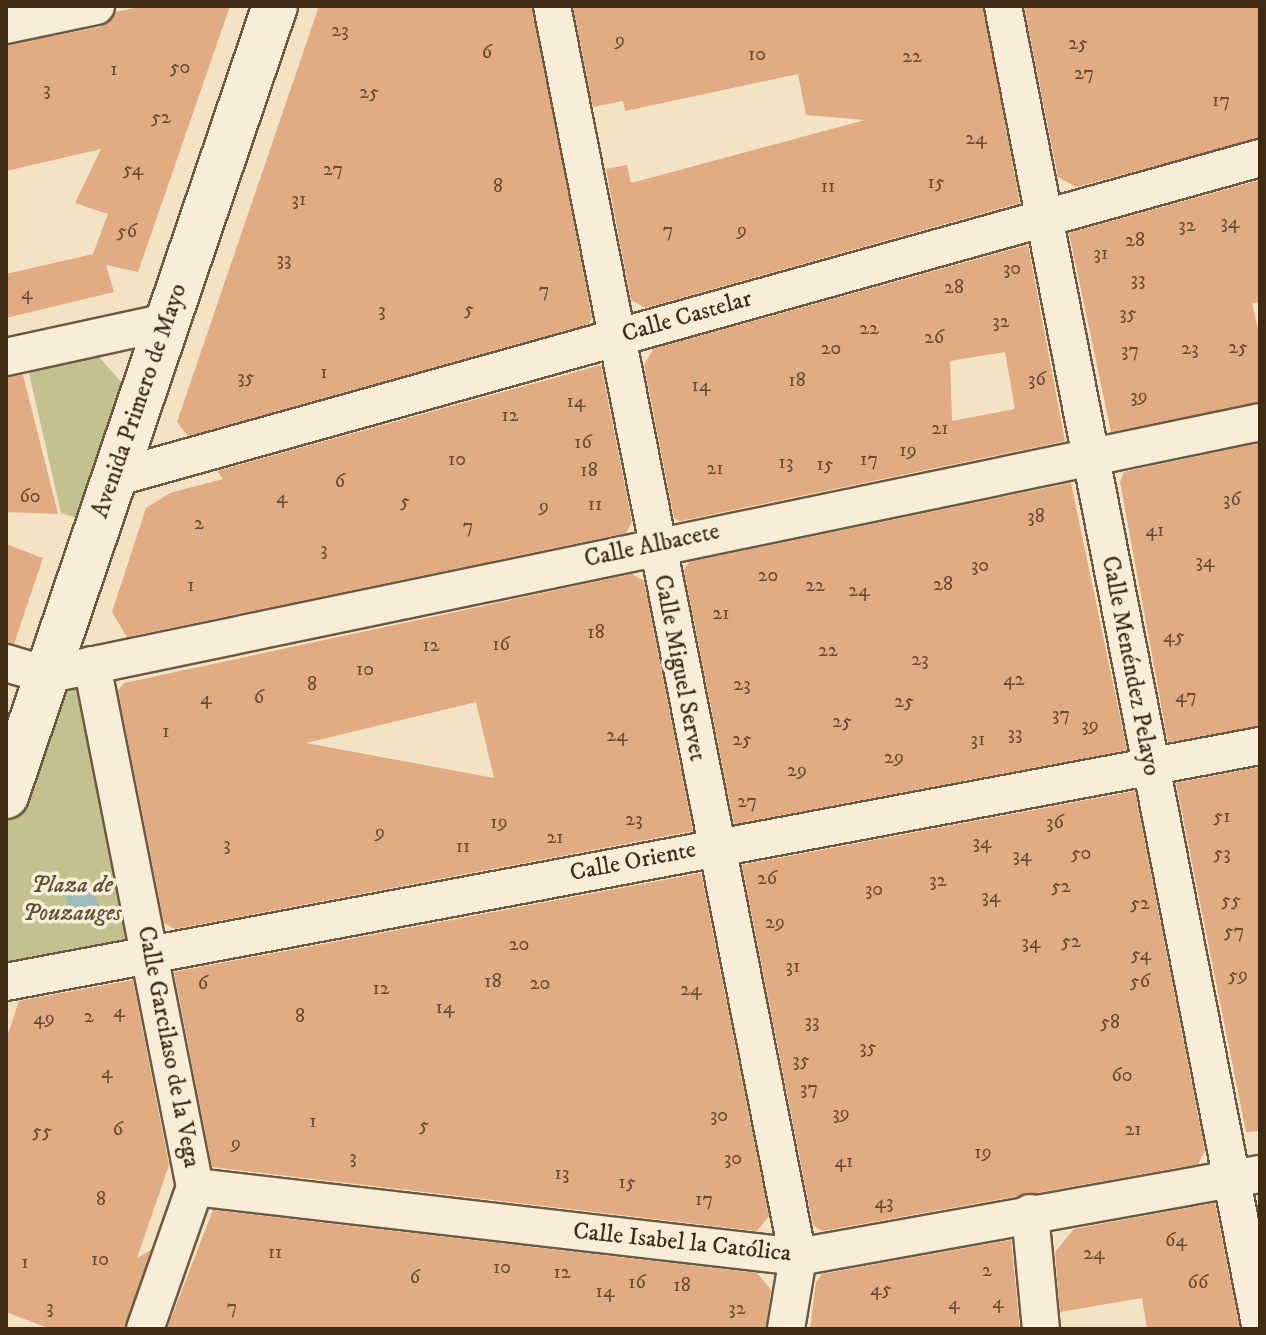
<!DOCTYPE html>
<html>
<head>
<meta charset="utf-8">
<style>
  body { margin:0 }
  #map { position:relative; width:1266px; height:1335px; overflow:hidden; background:#f3e3c4; font-family:"IM FELL DW Pica",serif }
  div>[style] { position:absolute }
  [style*='--x'] { left:calc(var(--x)*1px); top:calc(var(--y)*1px); width:calc(var(--w)*1px); rotate:calc(var(--a)*1deg) }
  .green>* { inset:0; background:#c2c18f }
  .water>* { inset:0; background:#9ebcbc }
  .building>* { inset:0; background:#e1ab83 }
  .roads { filter:drop-shadow(2px 0 #6c5940) drop-shadow(-2px 0 #6c5940) drop-shadow(0 2px #6c5940) drop-shadow(0 -2px #6c5940) }
  .street>* { height:36px; margin:-18px; padding:0 18px; transform-origin:18px; border-radius:18px; background:#f7edd9 }
  .secondary>* { height:44px; margin:-22px; padding:0 22px; transform-origin:22px; border-radius:22px; background:#f7edd9 }
  span { translate:-50% -50%; white-space:nowrap; text-align:center; line-height:1.15; -webkit-text-stroke:7px #f7edd9; paint-order:stroke }
  .number-label { font-size:20px; color:#684b30 }
  .number-label span { -webkit-text-stroke-width:0 }
  .street-label { font-size:24px; color:#3f2b14 }
  .park-label { font-size:24px; color:#605033; font-style:italic }
  .frame { position:absolute; inset:0; border:8px solid #3f2b14; pointer-events:none }
</style>
</head>
<body>
<div id="map">
  <div class="green">
    <div style="clip-path:polygon(98px 356px,124px 385px,82px 520px,61px 513px,29px 373px)"></div>
    <div style="clip-path:polygon(92px 665px,151px 952px,6px 982px,6px 796px,46px 675px)"></div>
  </div>
  <div class="water">
    <div style="clip-path:polygon(86px 878px,100px 908px,75px 919px,62px 888px)"></div>
  </div>
  <div class="building">
    <div style="clip-path:polygon(144px 6px,230px 6px,138px 272px,106px 265px,114px 292px,6px 318px,6px 274px,93px 254px,108px 214px,75px 203px,101px 149px,6px 171px,6px 45px,100px 27px,116px 12px)"></div>
    <div style="clip-path:polygon(319px 6px,532px 6px,592px 317px,589px 324px,188px 436px,177px 422px)"></div>
    <div style="clip-path:polygon(573px 6px,983px 6px,1020px 203px,645px 308px,631px 300px,606px 169px,627px 165px,631px 183px,865px 120px,806px 115px,798px 74px,625px 111px,623px 101px,593px 107px)"></div>
    <div style="clip-path:polygon(1024px 6px,1260px 6px,1260px 138px,1076px 187px,1058px 177px)"></div>
    <div style="clip-path:polygon(1260px 180px,1260px 302px,1252px 303px,1260px 338px,1260px 402px,1111px 432px,1069px 233px)"></div>
    <div style="clip-path:polygon(evenodd,1028px 245px,1065px 441px,680px 521px,674px 518px,644px 365px,653px 349px,1028px 245px,1005px 352px,1015px 409px,952px 421px,950px 361px,1005px 352px)"></div>
    <div style="clip-path:polygon(601px 365px,632px 522px,626px 533px,127px 637px,112px 612px,146px 508px,170px 493px,223px 479px,217px 471px)"></div>
    <div style="clip-path:polygon(23px 375px,47px 470px,58px 514px,6px 512px,6px 377px)"></div>
    <div style="clip-path:polygon(1260px 443px,1260px 726px,1168px 742px,1120px 482px,1124px 472px)"></div>
    <div style="clip-path:polygon(1071px 483px,1127px 750px,734px 824px,684px 570px,689px 562px)"></div>
    <div style="clip-path:polygon(6px 544px,43px 558px,14px 644px,6px 643px)"></div>
    <div style="clip-path:polygon(evenodd,632px 574px,644px 581px,693px 831px,175px 929px,164px 923px,118px 691px,124px 683px,632px 574px,476px 702px,494px 778px,306px 743px,476px 702px)"></div>
    <div style="clip-path:polygon(1260px 767px,1260px 1131px,1246px 1132px,1176px 783px)"></div>
    <div style="clip-path:polygon(1135px 791px,1205px 1151px,1198px 1164px,822px 1231px,813px 1225px,742px 865px)"></div>
    <div style="clip-path:polygon(701px 873px,769px 1216px,757px 1231px,212px 1167px,174px 972px)"></div>
    <div style="clip-path:polygon(133px 980px,169px 1165px,137px 1258px,151px 1250px,125px 1329px,51px 1329px,6px 1312px,6px 1040px,19px 1001px)"></div>
    <div style="clip-path:polygon(1215px 1203px,1240px 1329px,1147px 1329px,1142px 1298px,1060px 1312px,1055px 1252px,1074px 1229px)"></div>
    <div style="clip-path:polygon(213px 1210px,757px 1273px,771px 1290px,766px 1329px,167px 1329px)"></div>
    <div style="clip-path:polygon(1011px 1240px,1020px 1329px,810px 1329px,816px 1282px,822px 1274px)"></div>
  </div>
  <div class="roads">
    <div class="street">
      <div style="--x:552;--y:6;--w:1275;--a:78.88"></div>
      <div style="--x:798;--y:1257;--w:73;--a:99.5"></div>
      <div style="--x:1003;--y:6;--w:1343;--a:78.97"></div>
      <div style="--x:6;--y:25;--w:92;--a:-11.9"></div>
      <div style="--x:6;--y:357;--w:165;--a:-12.3"></div>
      <div style="--x:114;--y:478;--w:1190;--a:-15.6"></div>
      <div style="--x:6;--y:663;--w:42;--a:16.7"></div>
      <div style="--x:46;--y:675;--w:1240;--a:-11.77"></div>
      <div style="--x:92;--y:665;--w:532;--a:78.84"></div>
      <div style="--x:195;--y:1187;--w:151;--a:109.4"></div>
      <div style="--x:6;--y:982;--w:1276;--a:-10.66"></div>
      <div style="--x:195;--y:1187;--w:607;--a:6.62"></div>
      <div style="--x:798;--y:1257;--w:469;--a:-10.2"></div>
      <div style="--x:1030;--y:1213;--w:117;--a:84.6"></div>
    </div>
    <div class="secondary">
      <div style="--x:6;--y:796;--w:835;--a:-71.2"></div>
    </div>
  </div>
  <div class="number-label">
    <span style="left:340px;top:30px">23</span>
    <span style="left:620px;top:40px">9</span>
    <span style="left:1078px;top:43px">25</span>
    <span style="left:487px;top:52px">6</span>
    <span style="left:757px;top:54px">10</span>
    <span style="left:912px;top:56px">22</span>
    <span style="left:180px;top:67px">50</span>
    <span style="left:114px;top:69px">1</span>
    <span style="left:1084px;top:73px">27</span>
    <span style="left:47px;top:89px">3</span>
    <span style="left:369px;top:92px">25</span>
    <span style="left:1221px;top:100px">17</span>
    <span style="left:161px;top:117px">52</span>
    <span style="left:976px;top:138px">24</span>
    <span style="left:133px;top:169px">54</span>
    <span style="left:333px;top:169px">27</span>
    <span style="left:936px;top:182px">15</span>
    <span style="left:498px;top:186px">8</span>
    <span style="left:828px;top:186px">11</span>
    <span style="left:299px;top:199px">31</span>
    <span style="left:1230px;top:222px">34</span>
    <span style="left:1187px;top:225px">32</span>
    <span style="left:668px;top:230px">7</span>
    <span style="left:742px;top:230px">9</span>
    <span style="left:127px;top:231px">56</span>
    <span style="left:1135px;top:240px">28</span>
    <span style="left:1101px;top:253px">31</span>
    <span style="left:284px;top:259px">33</span>
    <span style="left:1012px;top:268px">30</span>
    <span style="left:1138px;top:279px">33</span>
    <span style="left:954px;top:287px">28</span>
    <span style="left:544px;top:290px">7</span>
    <span style="left:27px;top:293px">4</span>
    <span style="left:469px;top:309px">5</span>
    <span style="left:382px;top:310px">3</span>
    <span style="left:1128px;top:313px">35</span>
    <span style="left:1001px;top:321px">32</span>
    <span style="left:869px;top:328px">22</span>
    <span style="left:934px;top:337px">26</span>
    <span style="left:1238px;top:347px">25</span>
    <span style="left:831px;top:348px">20</span>
    <span style="left:1190px;top:348px">23</span>
    <span style="left:1130px;top:350px">37</span>
    <span style="left:324px;top:372px">1</span>
    <span style="left:246px;top:377px">35</span>
    <span style="left:1037px;top:379px">36</span>
    <span style="left:797px;top:380px">18</span>
    <span style="left:701px;top:385px">14</span>
    <span style="left:1139px;top:396px">39</span>
    <span style="left:576px;top:401px">14</span>
    <span style="left:510px;top:415px">12</span>
    <span style="left:940px;top:428px">21</span>
    <span style="left:583px;top:442px">16</span>
    <span style="left:908px;top:450px">19</span>
    <span style="left:457px;top:459px">10</span>
    <span style="left:869px;top:459px">17</span>
    <span style="left:786px;top:462px">13</span>
    <span style="left:825px;top:464px">15</span>
    <span style="left:715px;top:468px">21</span>
    <span style="left:589px;top:470px">18</span>
    <span style="left:340px;top:481px">6</span>
    <span style="left:30px;top:496px">60</span>
    <span style="left:282px;top:497px">4</span>
    <span style="left:1232px;top:499px">36</span>
    <span style="left:405px;top:501px">5</span>
    <span style="left:595px;top:504px">11</span>
    <span style="left:544px;top:506px">9</span>
    <span style="left:1036px;top:516px">38</span>
    <span style="left:199px;top:523px">2</span>
    <span style="left:468px;top:526px">7</span>
    <span style="left:1155px;top:530px">41</span>
    <span style="left:324px;top:549px">3</span>
    <span style="left:1205px;top:561px">34</span>
    <span style="left:980px;top:565px">30</span>
    <span style="left:768px;top:575px">20</span>
    <span style="left:943px;top:584px">28</span>
    <span style="left:191px;top:585px">1</span>
    <span style="left:815px;top:585px">22</span>
    <span style="left:859px;top:590px">24</span>
    <span style="left:721px;top:613px">21</span>
    <span style="left:596px;top:632px">18</span>
    <span style="left:1174px;top:636px">45</span>
    <span style="left:501px;top:644px">16</span>
    <span style="left:431px;top:645px">12</span>
    <span style="left:828px;top:650px">22</span>
    <span style="left:920px;top:659px">23</span>
    <span style="left:365px;top:669px">10</span>
    <span style="left:1014px;top:679px">42</span>
    <span style="left:312px;top:684px">8</span>
    <span style="left:742px;top:684px">23</span>
    <span style="left:1186px;top:696px">47</span>
    <span style="left:259px;top:697px">6</span>
    <span style="left:206px;top:698px">4</span>
    <span style="left:904px;top:701px">25</span>
    <span style="left:1061px;top:714px">37</span>
    <span style="left:842px;top:721px">25</span>
    <span style="left:1090px;top:725px">39</span>
    <span style="left:166px;top:731px">1</span>
    <span style="left:1015px;top:733px">33</span>
    <span style="left:617px;top:735px">24</span>
    <span style="left:742px;top:739px">25</span>
    <span style="left:978px;top:739px">31</span>
    <span style="left:894px;top:757px">29</span>
    <span style="left:797px;top:770px">29</span>
    <span style="left:747px;top:801px">27</span>
    <span style="left:1222px;top:816px">51</span>
    <span style="left:634px;top:819px">23</span>
    <span style="left:499px;top:822px">19</span>
    <span style="left:1055px;top:822px">36</span>
    <span style="left:380px;top:832px">9</span>
    <span style="left:555px;top:837px">21</span>
    <span style="left:982px;top:842px">34</span>
    <span style="left:227px;top:844px">3</span>
    <span style="left:463px;top:846px">11</span>
    <span style="left:1081px;top:853px">50</span>
    <span style="left:1222px;top:853px">53</span>
    <span style="left:1022px;top:855px">34</span>
    <span style="left:767px;top:878px">26</span>
    <span style="left:938px;top:880px">32</span>
    <span style="left:1061px;top:886px">52</span>
    <span style="left:874px;top:889px">30</span>
    <span style="left:991px;top:896px">34</span>
    <span style="left:1231px;top:900px">55</span>
    <span style="left:1140px;top:903px">52</span>
    <span style="left:775px;top:922px">29</span>
    <span style="left:1234px;top:931px">57</span>
    <span style="left:1071px;top:941px">52</span>
    <span style="left:1031px;top:942px">34</span>
    <span style="left:519px;top:944px">20</span>
    <span style="left:1141px;top:954px">54</span>
    <span style="left:793px;top:966px">31</span>
    <span style="left:1238px;top:975px">59</span>
    <span style="left:493px;top:981px">18</span>
    <span style="left:1140px;top:981px">56</span>
    <span style="left:203px;top:983px">6</span>
    <span style="left:540px;top:983px">20</span>
    <span style="left:381px;top:988px">12</span>
    <span style="left:691px;top:989px">24</span>
    <span style="left:445px;top:1007px">14</span>
    <span style="left:119px;top:1011px">4</span>
    <span style="left:89px;top:1016px">2</span>
    <span style="left:300px;top:1016px">8</span>
    <span style="left:44px;top:1018px">49</span>
    <span style="left:812px;top:1021px">33</span>
    <span style="left:1110px;top:1022px">58</span>
    <span style="left:868px;top:1047px">35</span>
    <span style="left:801px;top:1060px">35</span>
    <span style="left:107px;top:1072px">4</span>
    <span style="left:1122px;top:1075px">60</span>
    <span style="left:809px;top:1088px">37</span>
    <span style="left:841px;top:1113px">39</span>
    <span style="left:719px;top:1115px">30</span>
    <span style="left:313px;top:1121px">1</span>
    <span style="left:424px;top:1125px">5</span>
    <span style="left:118px;top:1129px">6</span>
    <span style="left:1133px;top:1129px">21</span>
    <span style="left:42px;top:1131px">55</span>
    <span style="left:236px;top:1143px">9</span>
    <span style="left:983px;top:1152px">19</span>
    <span style="left:353px;top:1157px">3</span>
    <span style="left:733px;top:1158px">30</span>
    <span style="left:844px;top:1161px">41</span>
    <span style="left:562px;top:1173px">13</span>
    <span style="left:627px;top:1182px">15</span>
    <span style="left:101px;top:1199px">8</span>
    <span style="left:704px;top:1199px">17</span>
    <span style="left:884px;top:1202px">43</span>
    <span style="left:1176px;top:1240px">64</span>
    <span style="left:275px;top:1252px">11</span>
    <span style="left:1094px;top:1253px">24</span>
    <span style="left:100px;top:1259px">10</span>
    <span style="left:25px;top:1262px">1</span>
    <span style="left:502px;top:1267px">10</span>
    <span style="left:987px;top:1270px">2</span>
    <span style="left:562px;top:1272px">12</span>
    <span style="left:415px;top:1277px">6</span>
    <span style="left:637px;top:1282px">16</span>
    <span style="left:1198px;top:1282px">66</span>
    <span style="left:682px;top:1285px">18</span>
    <span style="left:881px;top:1289px">45</span>
    <span style="left:605px;top:1291px">14</span>
    <span style="left:998px;top:1302px">4</span>
    <span style="left:954px;top:1303px">4</span>
    <span style="left:50px;top:1307px">3</span>
    <span style="left:232px;top:1307px">7</span>
    <span style="left:737px;top:1308px">32</span>
  </div>
  <div class="street-label">
    <span style="left:687px;top:317px;rotate:-16deg">Calle Castelar</span>
    <span style="left:140px;top:401px;rotate:-71deg">Avenida Primero de Mayo</span>
    <span style="left:652px;top:546px;rotate:-12deg">Calle Albacete</span>
    <span style="left:1130px;top:666px;rotate:79deg">Calle Menéndez Pelayo</span>
    <span style="left:679px;top:668px;rotate:79deg">Calle Miguel Servet</span>
    <span style="left:633px;top:862px;rotate:-11deg">Calle Oriente</span>
    <span style="left:168px;top:1047px;rotate:79deg">Calle Garcilaso de la Vega</span>
    <span style="left:682px;top:1243px;rotate:6deg">Calle Isabel la Católica</span>
  </div>
  <div class="park-label">
    <span style="left:72px;top:900px">Plaza de<br>Pouzauges</span>
  </div>
  <div class="frame"></div>
</div>
</body>
</html>
